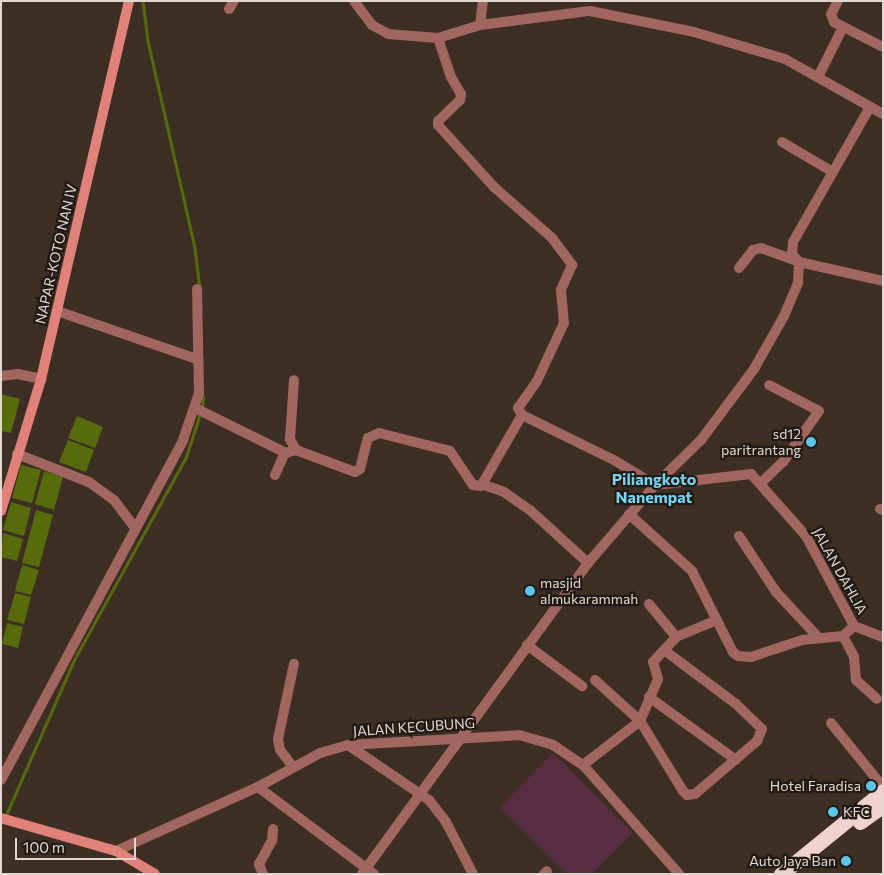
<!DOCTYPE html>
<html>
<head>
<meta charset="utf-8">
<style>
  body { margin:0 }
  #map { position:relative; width:884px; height:875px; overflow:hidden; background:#3e2f24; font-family:Commissioner,sans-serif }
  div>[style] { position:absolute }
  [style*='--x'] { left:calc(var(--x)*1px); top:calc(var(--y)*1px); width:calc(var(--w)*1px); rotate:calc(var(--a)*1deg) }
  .green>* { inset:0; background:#5a2e42 }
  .water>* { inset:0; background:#576b0d }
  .stream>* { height:2.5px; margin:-1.25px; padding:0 1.25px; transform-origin:1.25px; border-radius:1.25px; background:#576b0d }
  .street>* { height:10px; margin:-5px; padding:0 5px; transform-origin:5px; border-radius:5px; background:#a26661 }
  .secondary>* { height:10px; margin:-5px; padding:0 5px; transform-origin:5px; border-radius:5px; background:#e1827a }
  .highway>* { height:15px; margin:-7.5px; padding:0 7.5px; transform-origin:7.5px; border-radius:7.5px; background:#f1d2cf }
  .dots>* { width:14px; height:14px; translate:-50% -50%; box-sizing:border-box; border:2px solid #201914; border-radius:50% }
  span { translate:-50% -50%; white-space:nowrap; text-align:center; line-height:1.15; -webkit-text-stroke:4.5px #201914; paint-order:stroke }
  .street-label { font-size:14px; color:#e1d7d0 }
  .poi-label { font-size:14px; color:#e1d7d0 }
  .right { translate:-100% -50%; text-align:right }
  .left { translate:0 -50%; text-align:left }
  .quarter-label { font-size:16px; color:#73d5f1; font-weight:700 }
  .frame { position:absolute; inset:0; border:2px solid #e1d7d0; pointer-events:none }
  .scale { position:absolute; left:15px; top:838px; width:121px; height:22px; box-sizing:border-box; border:2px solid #e1d7d0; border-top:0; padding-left:6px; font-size:15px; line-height:18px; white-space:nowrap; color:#e1d7d0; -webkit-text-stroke:4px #201914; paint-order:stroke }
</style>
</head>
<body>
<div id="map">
  <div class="green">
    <div style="clip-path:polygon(553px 753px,633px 833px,592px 874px,567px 874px,500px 807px)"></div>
  </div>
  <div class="water">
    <div style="clip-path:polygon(1px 394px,20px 399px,11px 433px,1px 431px)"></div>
    <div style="clip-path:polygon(77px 416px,103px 427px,95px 448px,68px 438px)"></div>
    <div style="clip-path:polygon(68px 440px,94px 450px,86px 472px,59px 462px)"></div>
    <div style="clip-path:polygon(21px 465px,41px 470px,32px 503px,12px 498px)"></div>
    <div style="clip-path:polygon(44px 471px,63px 477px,54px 510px,35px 504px)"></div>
    <div style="clip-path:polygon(11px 502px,31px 508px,24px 536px,3px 530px)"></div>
    <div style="clip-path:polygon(36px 510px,53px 515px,39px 567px,22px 563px)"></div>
    <div style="clip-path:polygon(3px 533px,23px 539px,17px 561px,1px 557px)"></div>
    <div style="clip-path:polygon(22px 565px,39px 570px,31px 595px,15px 591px)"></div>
    <div style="clip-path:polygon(15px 593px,31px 597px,24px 624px,7px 620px)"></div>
    <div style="clip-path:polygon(7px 623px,23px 627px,18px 648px,2px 644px)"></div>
  </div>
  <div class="stream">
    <div style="--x:143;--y:1;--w:40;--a:82.9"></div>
    <div style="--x:148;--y:41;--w:212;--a:77.2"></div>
    <div style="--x:195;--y:248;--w:38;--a:83"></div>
    <div style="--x:202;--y:409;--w:12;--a:-85"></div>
    <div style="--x:6;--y:815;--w:169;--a:-66.3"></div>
    <div style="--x:74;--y:660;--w:232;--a:-61.1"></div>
    <div style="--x:186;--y:457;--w:45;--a:-72"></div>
  </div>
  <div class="street">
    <div style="--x:354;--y:1;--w:30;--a:53"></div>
    <div style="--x:372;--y:25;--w:18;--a:29"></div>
    <div style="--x:388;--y:34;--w:50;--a:4.6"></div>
    <div style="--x:438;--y:38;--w:44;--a:-17.2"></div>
    <div style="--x:480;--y:25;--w:111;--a:-7.3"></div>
    <div style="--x:590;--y:11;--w:106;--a:11.4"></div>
    <div style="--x:694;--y:32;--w:95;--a:16.5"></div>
    <div style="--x:785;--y:59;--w:112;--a:29.3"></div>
    <div style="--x:838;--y:1;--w:15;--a:118"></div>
    <div style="--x:831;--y:14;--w:9;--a:69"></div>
    <div style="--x:834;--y:22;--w:53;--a:27.1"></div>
    <div style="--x:229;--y:9;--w:9;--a:-58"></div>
    <div style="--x:480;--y:25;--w:24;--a:-83"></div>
    <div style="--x:438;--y:38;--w:41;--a:71.6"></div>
    <div style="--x:451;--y:77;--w:20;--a:60"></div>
    <div style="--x:461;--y:94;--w:6;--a:99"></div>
    <div style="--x:460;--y:100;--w:30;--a:136"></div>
    <div style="--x:438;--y:121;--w:4;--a:90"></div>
    <div style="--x:438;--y:125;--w:84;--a:47.9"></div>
    <div style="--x:494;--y:187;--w:77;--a:41.3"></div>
    <div style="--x:552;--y:238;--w:34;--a:53"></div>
    <div style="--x:572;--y:265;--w:27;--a:114"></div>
    <div style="--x:561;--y:290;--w:33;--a:85"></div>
    <div style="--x:564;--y:323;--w:64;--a:115"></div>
    <div style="--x:537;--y:381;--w:33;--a:125"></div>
    <div style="--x:518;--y:408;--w:8;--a:60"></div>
    <div style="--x:522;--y:415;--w:102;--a:26.1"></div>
    <div style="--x:614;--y:460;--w:48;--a:31.4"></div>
    <div style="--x:655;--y:485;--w:97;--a:-6.5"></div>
    <div style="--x:751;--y:474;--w:83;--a:48.4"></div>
    <div style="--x:806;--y:536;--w:102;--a:61.9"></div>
    <div style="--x:854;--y:626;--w:31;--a:21"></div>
    <div style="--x:818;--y:77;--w:56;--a:-63.4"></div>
    <div style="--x:782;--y:142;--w:59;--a:30.5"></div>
    <div style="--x:799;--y:262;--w:86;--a:12.7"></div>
    <div style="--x:739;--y:268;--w:23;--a:-52"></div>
    <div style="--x:753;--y:250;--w:8;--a:-14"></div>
    <div style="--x:761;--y:248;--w:38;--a:20"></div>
    <div style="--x:57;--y:311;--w:150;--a:19"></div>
    <div style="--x:1;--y:376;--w:17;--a:-7"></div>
    <div style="--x:18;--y:374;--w:24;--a:12"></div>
    <div style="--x:195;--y:408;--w:102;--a:26.3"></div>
    <div style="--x:296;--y:450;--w:63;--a:20.4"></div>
    <div style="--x:355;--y:472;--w:6;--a:-31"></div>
    <div style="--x:360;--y:469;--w:32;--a:-76"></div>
    <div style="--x:368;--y:438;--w:12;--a:-24"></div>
    <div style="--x:379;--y:433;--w:73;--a:14.2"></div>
    <div style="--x:450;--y:451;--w:41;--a:55.9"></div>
    <div style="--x:473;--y:485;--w:8;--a:7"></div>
    <div style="--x:481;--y:486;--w:82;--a:-60"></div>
    <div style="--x:17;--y:454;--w:77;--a:21.3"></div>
    <div style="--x:89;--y:482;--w:31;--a:36"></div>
    <div style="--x:114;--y:500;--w:36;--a:53"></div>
    <div style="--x:275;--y:475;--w:24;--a:-66"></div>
    <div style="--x:285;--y:453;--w:11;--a:-15"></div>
    <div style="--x:296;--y:450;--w:13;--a:-119"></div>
    <div style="--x:290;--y:439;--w:59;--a:-86.1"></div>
    <div style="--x:762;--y:482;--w:29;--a:-44"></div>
    <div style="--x:783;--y:462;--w:62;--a:-54.8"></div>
    <div style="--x:819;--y:411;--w:56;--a:-152.5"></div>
    <div style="--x:484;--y:485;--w:21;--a:19"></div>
    <div style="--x:504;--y:492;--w:32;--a:35"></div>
    <div style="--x:530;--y:510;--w:79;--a:42.4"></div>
    <div style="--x:880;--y:509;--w:3;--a:18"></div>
    <div style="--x:629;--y:514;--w:85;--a:42.1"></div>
    <div style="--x:692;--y:571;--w:91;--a:63.2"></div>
    <div style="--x:733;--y:652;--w:6;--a:39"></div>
    <div style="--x:738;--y:656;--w:13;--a:4"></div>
    <div style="--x:751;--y:657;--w:54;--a:-18.4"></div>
    <div style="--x:802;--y:640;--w:41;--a:-5.6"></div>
    <div style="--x:843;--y:636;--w:15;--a:-42"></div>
    <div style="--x:739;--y:536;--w:67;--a:56.5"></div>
    <div style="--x:776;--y:592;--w:62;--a:47"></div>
    <div style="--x:649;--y:604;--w:43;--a:50.7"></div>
    <div style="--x:843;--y:636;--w:24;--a:62"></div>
    <div style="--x:854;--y:657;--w:23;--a:85"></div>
    <div style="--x:856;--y:680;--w:28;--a:42"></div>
    <div style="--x:527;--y:645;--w:69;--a:36.7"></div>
    <div style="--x:595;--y:680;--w:61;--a:42.3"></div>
    <div style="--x:640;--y:721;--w:82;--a:58.4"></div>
    <div style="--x:683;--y:791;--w:6;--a:45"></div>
    <div style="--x:687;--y:795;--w:8;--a:-7"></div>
    <div style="--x:695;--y:794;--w:82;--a:-40.5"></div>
    <div style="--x:757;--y:741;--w:13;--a:-67"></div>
    <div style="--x:762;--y:729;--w:36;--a:-136"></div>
    <div style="--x:736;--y:704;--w:90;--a:-143.1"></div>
    <div style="--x:649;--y:697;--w:107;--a:35.9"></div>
    <div style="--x:831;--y:723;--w:82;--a:50.9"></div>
    <div style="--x:348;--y:745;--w:98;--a:34.2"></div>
    <div style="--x:429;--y:800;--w:28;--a:52"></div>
    <div style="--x:446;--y:822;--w:59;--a:62.6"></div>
    <div style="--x:583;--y:765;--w:72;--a:-37.7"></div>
    <div style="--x:640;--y:721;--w:46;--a:-66.8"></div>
    <div style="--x:658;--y:679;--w:18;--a:-106"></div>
    <div style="--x:653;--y:662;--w:34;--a:-47"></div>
    <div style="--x:676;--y:637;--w:44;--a:-22.5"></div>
    <div style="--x:293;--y:767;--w:21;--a:-127"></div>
    <div style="--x:280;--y:750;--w:11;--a:-100"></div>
    <div style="--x:278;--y:739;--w:77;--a:-78"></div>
    <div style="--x:1;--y:780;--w:386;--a:-61.8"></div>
    <div style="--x:183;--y:440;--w:50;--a:-71.2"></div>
    <div style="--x:199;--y:393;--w:104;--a:-91.1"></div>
    <div style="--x:258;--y:787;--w:145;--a:36.9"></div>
    <div style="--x:116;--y:851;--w:156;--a:-24.3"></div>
    <div style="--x:258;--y:787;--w:71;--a:-28.7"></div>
    <div style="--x:320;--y:753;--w:29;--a:-16"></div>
    <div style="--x:348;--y:745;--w:171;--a:-3.3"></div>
    <div style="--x:519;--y:735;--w:35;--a:16"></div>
    <div style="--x:553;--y:745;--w:36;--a:34"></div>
    <div style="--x:583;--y:765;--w:145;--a:48.6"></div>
    <div style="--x:263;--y:874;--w:11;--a:-112"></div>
    <div style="--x:259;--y:864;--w:26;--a:-61"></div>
    <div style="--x:272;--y:841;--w:12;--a:-85"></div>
    <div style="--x:362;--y:874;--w:384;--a:-54"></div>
    <div style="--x:588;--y:563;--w:103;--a:-49.3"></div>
    <div style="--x:655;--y:485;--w:64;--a:-44.4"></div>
    <div style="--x:701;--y:440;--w:89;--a:-53.3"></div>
    <div style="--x:754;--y:369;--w:61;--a:-60.5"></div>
    <div style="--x:784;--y:316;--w:36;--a:-67"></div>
    <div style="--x:798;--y:283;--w:21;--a:-87"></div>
    <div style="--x:799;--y:262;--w:11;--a:-131"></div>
    <div style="--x:792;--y:254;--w:12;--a:-85"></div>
    <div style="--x:793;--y:242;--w:155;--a:-60.3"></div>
    <div style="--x:544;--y:874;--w:4;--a:-45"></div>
  </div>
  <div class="secondary">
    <div style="--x:1;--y:511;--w:138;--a:-73.1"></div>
    <div style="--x:41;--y:379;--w:388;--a:-76.9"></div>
    <div style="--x:1;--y:818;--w:120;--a:16"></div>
    <div style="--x:116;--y:851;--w:45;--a:30.5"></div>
  </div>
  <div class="highway">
    <div style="--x:860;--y:822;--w:29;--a:-36"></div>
    <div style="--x:781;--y:874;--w:132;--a:-39.1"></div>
  </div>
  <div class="dots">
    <div style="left:811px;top:442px;background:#5ac8e6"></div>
    <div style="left:530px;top:591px;background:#5ac8e6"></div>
    <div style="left:871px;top:786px;background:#5ac8e6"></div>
    <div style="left:833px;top:812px;background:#5ac8e6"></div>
    <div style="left:846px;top:861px;background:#5ac8e6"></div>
  </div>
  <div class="street-label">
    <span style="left:56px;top:254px;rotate:-77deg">NAPAR-KOTO NAN IV</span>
    <span style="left:840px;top:571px;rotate:61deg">JALAN DAHLIA</span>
    <span style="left:414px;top:727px;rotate:-4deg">JALAN KECUBUNG</span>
  </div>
  <div class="poi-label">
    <span class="right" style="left:801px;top:442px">sd12<br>paritrantang</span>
    <span class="left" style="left:540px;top:591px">masjid<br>almukarammah</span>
    <span class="right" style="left:861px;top:786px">Hotel Faradisa</span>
    <span class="left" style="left:843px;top:812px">KFC</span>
    <span class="right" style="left:836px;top:861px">Auto Jaya Ban</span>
  </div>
  <div class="quarter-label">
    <span style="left:654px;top:488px">Piliangkoto<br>Nanempat</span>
  </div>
  <div class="frame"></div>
  <div class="scale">100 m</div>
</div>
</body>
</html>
